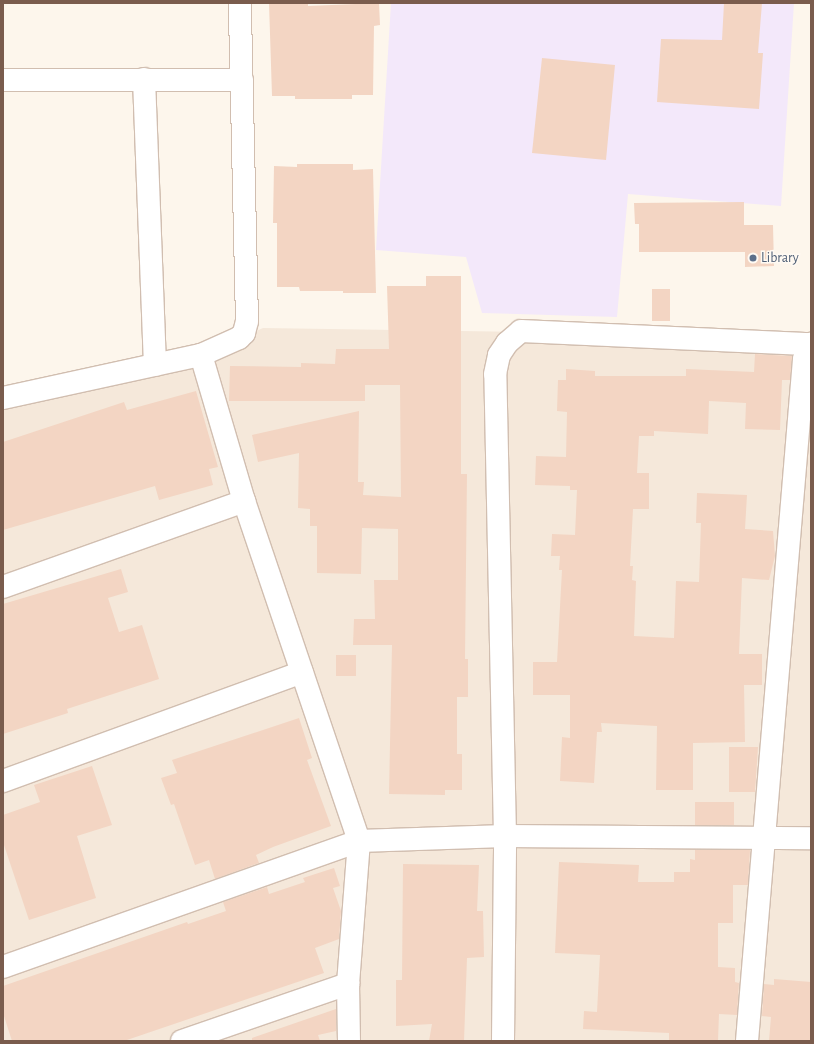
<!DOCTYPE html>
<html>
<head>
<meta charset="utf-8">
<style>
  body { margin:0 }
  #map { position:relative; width:814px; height:1044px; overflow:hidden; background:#fdf6ec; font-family:"Alegreya Sans",sans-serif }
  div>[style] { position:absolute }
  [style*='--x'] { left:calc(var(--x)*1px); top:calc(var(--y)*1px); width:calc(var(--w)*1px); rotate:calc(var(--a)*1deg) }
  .residential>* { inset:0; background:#f5e8da }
  .education>* { inset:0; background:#f3e8fa }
  .building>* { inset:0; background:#f3d5c3 }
  .roads { filter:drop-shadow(1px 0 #d1beb0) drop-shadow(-1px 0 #d1beb0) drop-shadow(0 1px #d1beb0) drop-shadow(0 -1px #d1beb0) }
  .minor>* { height:22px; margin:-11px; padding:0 11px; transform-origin:11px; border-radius:11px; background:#fff }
  .dots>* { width:11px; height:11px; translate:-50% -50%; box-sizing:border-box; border:2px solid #fffaf3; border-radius:50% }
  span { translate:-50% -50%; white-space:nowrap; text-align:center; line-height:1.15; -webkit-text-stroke:3px #fffaf3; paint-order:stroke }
  .service-label { font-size:14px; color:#4e5e75 }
  .left { translate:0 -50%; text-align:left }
  .frame { position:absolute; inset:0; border:4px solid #7a5c4d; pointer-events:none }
</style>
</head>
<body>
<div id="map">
  <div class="residential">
    <div style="clip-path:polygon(263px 328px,522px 332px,811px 344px,811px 1041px,3px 1041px,3px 406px,201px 355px)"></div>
  </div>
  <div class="education">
    <div style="clip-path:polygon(391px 3px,794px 3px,781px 206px,628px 194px,617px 317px,482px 313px,466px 257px,376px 250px)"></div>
  </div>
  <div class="building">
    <div style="clip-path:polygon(269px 3px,308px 3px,308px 6px,379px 3px,380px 25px,374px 26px,373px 95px,352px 95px,352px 99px,295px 99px,295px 96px,272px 96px)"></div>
    <div style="clip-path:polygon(724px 3px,762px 3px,758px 53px,763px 53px,759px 109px,657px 102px,661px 39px,722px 40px)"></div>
    <div style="clip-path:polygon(542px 58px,615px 65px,606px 160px,532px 153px)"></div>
    <div style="clip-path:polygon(297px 164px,353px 164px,353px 170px,373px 169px,376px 293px,343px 293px,343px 291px,300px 291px,299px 287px,277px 287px,277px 223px,273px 223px,274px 166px,297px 167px)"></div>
    <div style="clip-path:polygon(744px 202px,744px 225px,773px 225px,774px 266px,745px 267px,745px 252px,639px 252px,639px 224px,635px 224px,634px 203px)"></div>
    <div style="clip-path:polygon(426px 276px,461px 276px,461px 474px,467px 474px,465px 659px,468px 659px,468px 697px,457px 697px,457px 754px,462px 754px,462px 790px,445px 790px,445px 795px,389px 794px,392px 645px,353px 645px,354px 619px,375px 619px,374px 580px,398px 580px,398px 529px,362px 528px,361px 574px,317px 573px,317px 526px,310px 526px,310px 509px,298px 508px,299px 453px,258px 462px,252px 435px,359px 411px,358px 482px,364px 482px,363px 495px,401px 497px,400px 385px,365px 385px,365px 401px,229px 401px,230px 366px,301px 367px,301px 363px,335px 364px,336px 349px,389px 349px,387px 286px,426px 286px)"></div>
    <div style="clip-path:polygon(652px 289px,670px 289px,670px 321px,652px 321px)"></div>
    <div style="clip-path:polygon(755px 354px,792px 356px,790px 380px,782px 380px,780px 430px,745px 429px,746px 403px,709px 401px,708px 434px,654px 431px,654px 436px,639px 436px,637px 473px,649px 473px,649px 509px,633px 509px,630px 566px,633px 566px,632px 580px,636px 581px,634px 636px,674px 638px,676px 581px,699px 582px,701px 523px,696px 523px,697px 493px,747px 495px,745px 529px,773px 531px,775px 556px,769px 580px,742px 578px,739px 654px,762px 654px,762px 685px,744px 685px,745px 742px,693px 743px,693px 790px,656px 790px,657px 726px,601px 723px,602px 732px,597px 732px,594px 783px,560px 781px,562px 737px,570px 738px,570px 695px,533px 695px,533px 662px,557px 662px,562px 570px,559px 570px,560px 556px,551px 556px,552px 534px,575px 535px,577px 490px,570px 490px,570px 486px,535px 485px,536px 456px,566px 457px,567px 412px,557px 411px,558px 380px,566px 380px,566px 369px,595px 371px,595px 376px,686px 376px,686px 369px,754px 372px)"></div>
    <div style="clip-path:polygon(196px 391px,218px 467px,209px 469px,213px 485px,159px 500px,155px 486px,3px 530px,3px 442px,124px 402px,127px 410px)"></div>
    <div style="clip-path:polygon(121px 569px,128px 592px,108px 598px,119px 632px,142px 625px,159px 679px,67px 709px,68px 713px,3px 734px,3px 604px)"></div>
    <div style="clip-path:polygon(336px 655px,356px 655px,356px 676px,336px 676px)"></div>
    <div style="clip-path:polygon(299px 718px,312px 758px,307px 760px,331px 826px,273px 847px,256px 855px,259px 863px,215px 879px,209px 860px,195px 865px,174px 804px,171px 805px,161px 778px,177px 773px,172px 760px)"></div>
    <div style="clip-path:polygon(729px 747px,758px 747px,755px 792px,729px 792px)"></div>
    <div style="clip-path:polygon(92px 766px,112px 825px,77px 836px,96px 898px,29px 920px,3px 842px,3px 815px,40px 802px,34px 785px)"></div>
    <div style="clip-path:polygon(695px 802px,734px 802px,734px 825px,695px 825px)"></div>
    <div style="clip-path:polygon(695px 850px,750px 850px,748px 885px,733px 885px,733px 923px,718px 923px,718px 967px,735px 968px,735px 982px,739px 983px,737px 1015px,719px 1014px,718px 1041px,669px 1041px,669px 1033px,583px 1029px,584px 1011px,597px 1012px,600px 955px,555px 953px,559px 862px,639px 865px,638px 882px,674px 882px,674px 872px,690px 872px,690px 859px,695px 860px)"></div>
    <div style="clip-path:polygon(403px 864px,479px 865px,477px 911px,483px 911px,484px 957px,467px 958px,464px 1041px,429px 1041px,432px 1024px,396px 1026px,396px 980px,402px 980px)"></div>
    <div style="clip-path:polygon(334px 868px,340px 886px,333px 888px,341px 911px,339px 939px,315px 948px,324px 973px,124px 1041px,12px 1041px,3px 1013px,3px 986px,187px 922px,188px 924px,226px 911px,223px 902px,267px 887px,269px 894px,305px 882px,303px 878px)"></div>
    <div style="clip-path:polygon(774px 979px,811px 982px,811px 1041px,769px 1041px,771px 1017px,762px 1016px,764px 984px,774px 985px)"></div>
    <div style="clip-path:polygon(336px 1009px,336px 1031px,318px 1035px,320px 1041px,252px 1041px,252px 1038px)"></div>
  </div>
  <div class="roads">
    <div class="minor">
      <div style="--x:144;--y:79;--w:286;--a:87.8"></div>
      <div style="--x:3;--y:80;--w:239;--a:0"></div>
      <div style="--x:201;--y:355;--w:152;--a:73.6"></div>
      <div style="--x:244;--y:501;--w:359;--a:71.3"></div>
      <div style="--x:359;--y:841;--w:143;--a:94.4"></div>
      <div style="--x:348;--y:984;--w:57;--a:89"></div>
      <div style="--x:3;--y:398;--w:203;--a:-12.3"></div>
      <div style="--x:201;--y:355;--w:42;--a:-24.1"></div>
      <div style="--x:239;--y:338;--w:7;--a:-45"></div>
      <div style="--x:244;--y:333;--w:12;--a:-76"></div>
      <div style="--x:247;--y:321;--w:318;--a:-91.3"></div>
      <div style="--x:3;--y:587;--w:256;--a:-19.6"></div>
      <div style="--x:3;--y:781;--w:318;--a:-20"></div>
      <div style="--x:3;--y:967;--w:378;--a:-19.5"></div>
      <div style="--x:359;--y:841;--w:146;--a:-2"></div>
      <div style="--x:505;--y:836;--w:306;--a:0.4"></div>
      <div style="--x:182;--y:1041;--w:176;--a:-19"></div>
      <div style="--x:503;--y:1041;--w:205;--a:-89.4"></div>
      <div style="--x:505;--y:836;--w:462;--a:-91.2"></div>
      <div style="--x:495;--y:374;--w:19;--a:-78"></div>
      <div style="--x:499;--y:355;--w:14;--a:-56"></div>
      <div style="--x:507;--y:343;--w:18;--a:-41"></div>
      <div style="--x:521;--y:331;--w:290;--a:2.6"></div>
      <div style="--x:747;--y:1041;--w:684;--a:-85.22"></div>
      <div style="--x:804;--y:359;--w:17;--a:-65"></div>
    </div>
  </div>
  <div class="dots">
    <div style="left:753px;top:258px;background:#5c6f8a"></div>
  </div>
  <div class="service-label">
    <span class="left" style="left:761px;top:258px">Library</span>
  </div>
  <div class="frame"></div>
</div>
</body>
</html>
